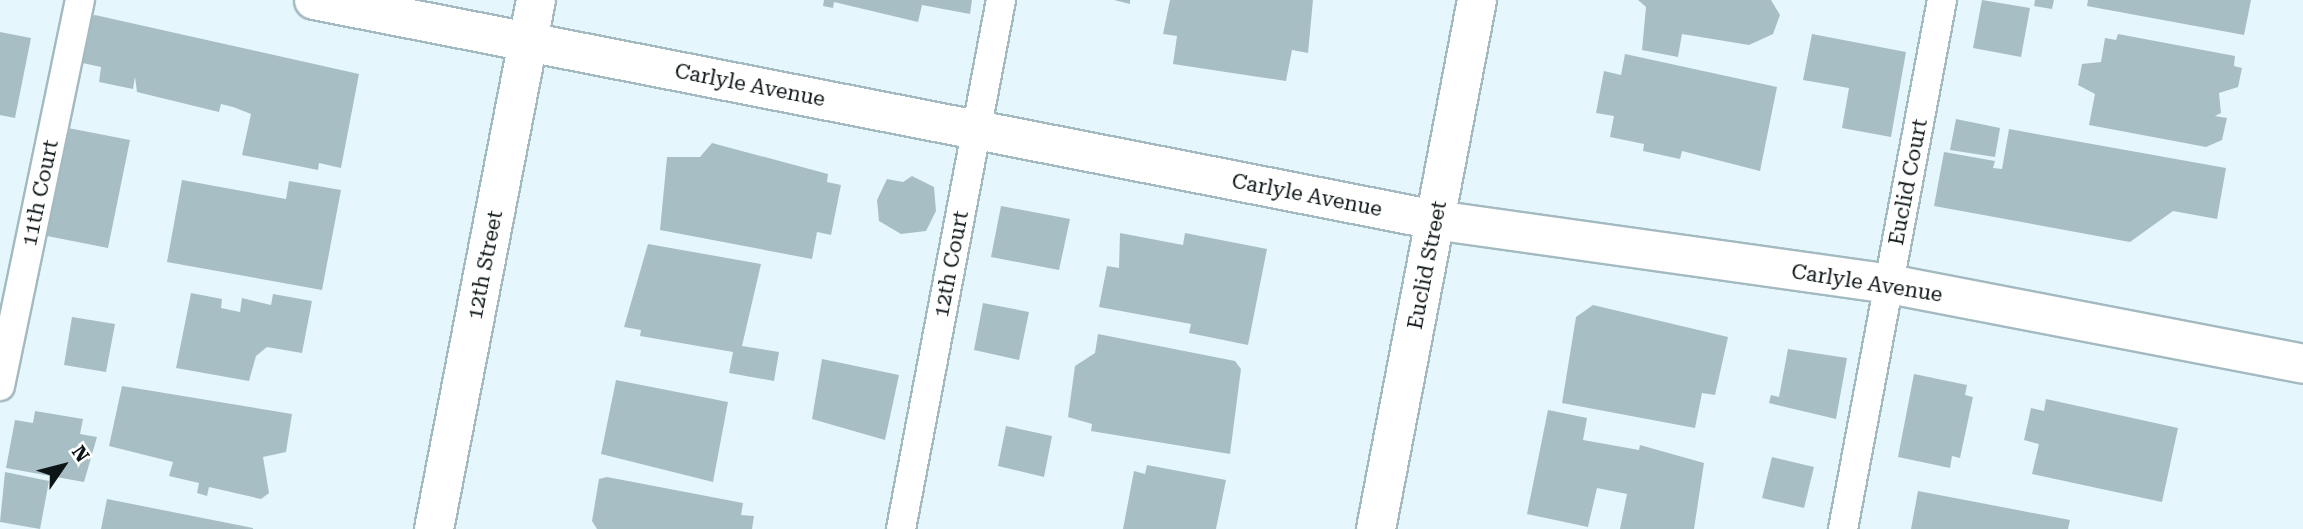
<!DOCTYPE html>
<html>
<head>
<meta charset="utf-8">
<style>
  body { margin:0 }
  #map { position:relative; width:2303px; height:529px; overflow:hidden; background:#e5f7fd; font-family:"Roboto Serif",serif }
  div>[style] { position:absolute }
  [style*='--x'] { left:calc(var(--x)*1px); top:calc(var(--y)*1px); width:calc(var(--w)*1px); rotate:calc(var(--a)*1deg) }
  .building>* { inset:0; background:#a8bec5 }
  .roads { filter:drop-shadow(2px 0 #a4bac1) drop-shadow(-2px 0 #a4bac1) drop-shadow(0 2px #a4bac1) drop-shadow(0 -2px #a4bac1) }
  .service>* { height:28px; margin:-14px; padding:0 14px; transform-origin:14px; border-radius:14px; background:#fff }
  .minor>* { height:38px; margin:-19px; padding:0 19px; transform-origin:19px; border-radius:19px; background:#fff }
  span { translate:-50% -50%; white-space:nowrap; text-align:center; line-height:1.15; -webkit-text-stroke:5px #fff; paint-order:stroke }
  .street-label { font-size:21px; color:#0d1517 }
  .north { position:absolute; left:28px; top:431px; width:70px; height:70px; -webkit-text-stroke:5px #fff; paint-order:stroke; rotate:55deg; font-size:19px; font-weight:700; line-height:28px; text-align:center; color:#0d1517 }
  .north::after { content:''; display:block; margin:auto; width:24px; height:32px; background:#0d1517; clip-path:polygon(50% 0,100% 100%,50% 72%,0 100%) }
</style>
</head>
<body>
<div id="map">
  <div class="building">
    <div style="clip-path:polygon(824px 0,972px 0,970px 14px,922px 5px,918px 22px,834px 2px,833px 8px,823px 6px)"></div>
    <div style="clip-path:polygon(1114px 0,1130px 0,1130px 4px)"></div>
    <div style="clip-path:polygon(1170px 0,1313px 0,1308px 53px,1292px 50px,1286px 81px,1173px 64px,1177px 36px,1163px 34px)"></div>
    <div style="clip-path:polygon(1638px 0,1771px 0,1780px 15px,1773px 34px,1749px 45px,1682px 34px,1678px 57px,1642px 50px,1646px 7px)"></div>
    <div style="clip-path:polygon(1982px 0,2030px 8px,2021px 57px,1973px 48px)"></div>
    <div style="clip-path:polygon(2035px 0,2054px 0,2052px 9px,2034px 6px)"></div>
    <div style="clip-path:polygon(2088px 0,2251px 0,2244px 35px,2087px 6px)"></div>
    <div style="clip-path:polygon(95px 15px,359px 74px,341px 168px,319px 163px,318px 170px,242px 155px,251px 114px,233px 107px,221px 104px,219px 112px,137px 92px,135px 77px,133px 89px,99px 82px,101px 67px,78px 62px,87px 18px)"></div>
    <div style="clip-path:polygon(0 32px,31px 38px,15px 118px,0 115px)"></div>
    <div style="clip-path:polygon(1812px 34px,1906px 52px,1891px 137px,1842px 128px,1849px 88px,1803px 80px)"></div>
    <div style="clip-path:polygon(2118px 34px,2235px 56px,2234px 66px,2242px 68px,2238px 87px,2219px 93px,2221px 113px,2215px 116px,2227px 118px,2222px 140px,2206px 147px,2089px 125px,2095px 94px,2078px 85px,2082px 64px,2101px 62px,2105px 38px,2116px 40px)"></div>
    <div style="clip-path:polygon(1625px 54px,1777px 87px,1760px 171px,1682px 151px,1680px 159px,1643px 151px,1644px 144px,1610px 137px,1614px 116px,1596px 113px,1604px 71px,1621px 75px)"></div>
    <div style="clip-path:polygon(1956px 119px,2000px 128px,1995px 157px,1950px 150px)"></div>
    <div style="clip-path:polygon(63px 127px,130px 140px,108px 248px,42px 235px)"></div>
    <div style="clip-path:polygon(2009px 129px,2226px 168px,2217px 219px,2173px 211px,2130px 242px,1934px 206px,1944px 152px,1995px 161px,1993px 168px,2002px 169px)"></div>
    <div style="clip-path:polygon(712px 143px,828px 174px,827px 182px,841px 185px,831px 235px,817px 232px,812px 259px,660px 230px,667px 157px,700px 157px)"></div>
    <div style="clip-path:polygon(912px 176px,934px 187px,936px 211px,926px 231px,901px 234px,879px 221px,877px 200px,887px 179px,903px 182px)"></div>
    <div style="clip-path:polygon(182px 180px,286px 199px,289px 181px,341px 190px,322px 290px,167px 262px)"></div>
    <div style="clip-path:polygon(1001px 206px,1070px 219px,1059px 270px,991px 257px)"></div>
    <div style="clip-path:polygon(1120px 233px,1183px 245px,1185px 233px,1267px 249px,1248px 345px,1189px 333px,1191px 324px,1099px 307px,1107px 266px,1119px 268px)"></div>
    <div style="clip-path:polygon(648px 244px,761px 264px,742px 346px,779px 352px,774px 381px,729px 373px,733px 352px,640px 336px,641px 330px,624px 327px)"></div>
    <div style="clip-path:polygon(191px 293px,222px 299px,221px 308px,240px 312px,242px 298px,271px 305px,273px 294px,312px 301px,302px 353px,267px 347px,256px 356px,249px 381px,176px 368px)"></div>
    <div style="clip-path:polygon(983px 303px,1029px 312px,1019px 360px,974px 350px)"></div>
    <div style="clip-path:polygon(1593px 305px,1728px 337px,1715px 395px,1702px 393px,1695px 428px,1562px 403px,1576px 317px)"></div>
    <div style="clip-path:polygon(72px 317px,115px 324px,106px 372px,64px 365px)"></div>
    <div style="clip-path:polygon(1098px 334px,1235px 361px,1241px 369px,1230px 454px,1091px 431px,1092px 424px,1068px 417px,1075px 366px,1095px 353px)"></div>
    <div style="clip-path:polygon(1788px 349px,1847px 358px,1836px 419px,1769px 403px,1771px 395px,1779px 397px)"></div>
    <div style="clip-path:polygon(822px 359px,899px 375px,885px 440px,812px 419px)"></div>
    <div style="clip-path:polygon(1914px 374px,1967px 385px,1965px 395px,1973px 397px,1960px 458px,1952px 456px,1950px 468px,1898px 457px)"></div>
    <div style="clip-path:polygon(616px 380px,728px 402px,713px 482px,601px 454px)"></div>
    <div style="clip-path:polygon(122px 386px,292px 414px,286px 452px,263px 457px,269px 493px,261px 499px,209px 487px,207px 496px,197px 493px,199px 483px,169px 476px,173px 462px,109px 446px)"></div>
    <div style="clip-path:polygon(2046px 399px,2178px 428px,2162px 502px,2032px 474px,2039px 444px,2024px 440px,2031px 408px,2044px 411px)"></div>
    <div style="clip-path:polygon(1548px 410px,1587px 418px,1583px 440px,1639px 450px,1640px 445px,1704px 463px,1694px 529px,1620px 529px,1627px 494px,1597px 488px,1588px 527px,1527px 514px)"></div>
    <div style="clip-path:polygon(35px 411px,83px 419px,80px 434px,97px 437px,84px 482px,6px 468px,15px 420px,33px 423px)"></div>
    <div style="clip-path:polygon(1006px 426px,1052px 436px,1044px 477px,998px 466px)"></div>
    <div style="clip-path:polygon(1772px 457px,1814px 467px,1804px 508px,1762px 498px)"></div>
    <div style="clip-path:polygon(1147px 465px,1226px 480px,1216px 529px,1123px 529px,1134px 471px,1145px 474px)"></div>
    <div style="clip-path:polygon(5px 472px,49px 481px,40px 529px,0 522px)"></div>
    <div style="clip-path:polygon(607px 477px,743px 503px,741px 515px,754px 516px,752px 529px,597px 529px,592px 521px,599px 479px)"></div>
    <div style="clip-path:polygon(1918px 491px,2070px 520px,2068px 529px,1911px 529px)"></div>
    <div style="clip-path:polygon(107px 499px,253px 528px,253px 529px,101px 529px)"></div>
  </div>
  <div class="roads">
    <div class="service">
      <div style="--x:0;--y:386;--w:394;--a:-78.3"></div>
      <div style="--x:901;--y:529;--w:538;--a:-79.3"></div>
      <div style="--x:1843;--y:529;--w:538;--a:-79.4"></div>
    </div>
    <div class="minor">
      <div style="--x:314;--y:0;--w:1142;--a:11.1"></div>
      <div style="--x:1435;--y:220;--w:458;--a:8"></div>
      <div style="--x:1889;--y:284;--w:422;--a:10.9"></div>
      <div style="--x:434;--y:529;--w:539;--a:-79.09"></div>
      <div style="--x:1376;--y:529;--w:539;--a:-79.19"></div>
    </div>
  </div>
  <div class="street-label">
    <span style="left:750px;top:85px;rotate:11deg">Carlyle Avenue</span>
    <span style="left:1908px;top:182px;rotate:-79deg">Euclid Court</span>
    <span style="left:40px;top:193px;rotate:-78deg">11th Court</span>
    <span style="left:1307px;top:195px;rotate:11deg">Carlyle Avenue</span>
    <span style="left:951px;top:264px;rotate:-79deg">12th Court</span>
    <span style="left:485px;top:265px;rotate:-79deg">12th Street</span>
    <span style="left:1427px;top:265px;rotate:-79deg">Euclid Street</span>
    <span style="left:1867px;top:283px;rotate:9deg">Carlyle Avenue</span>
  </div>
  <div class="north">N</div>
</div>
</body>
</html>
